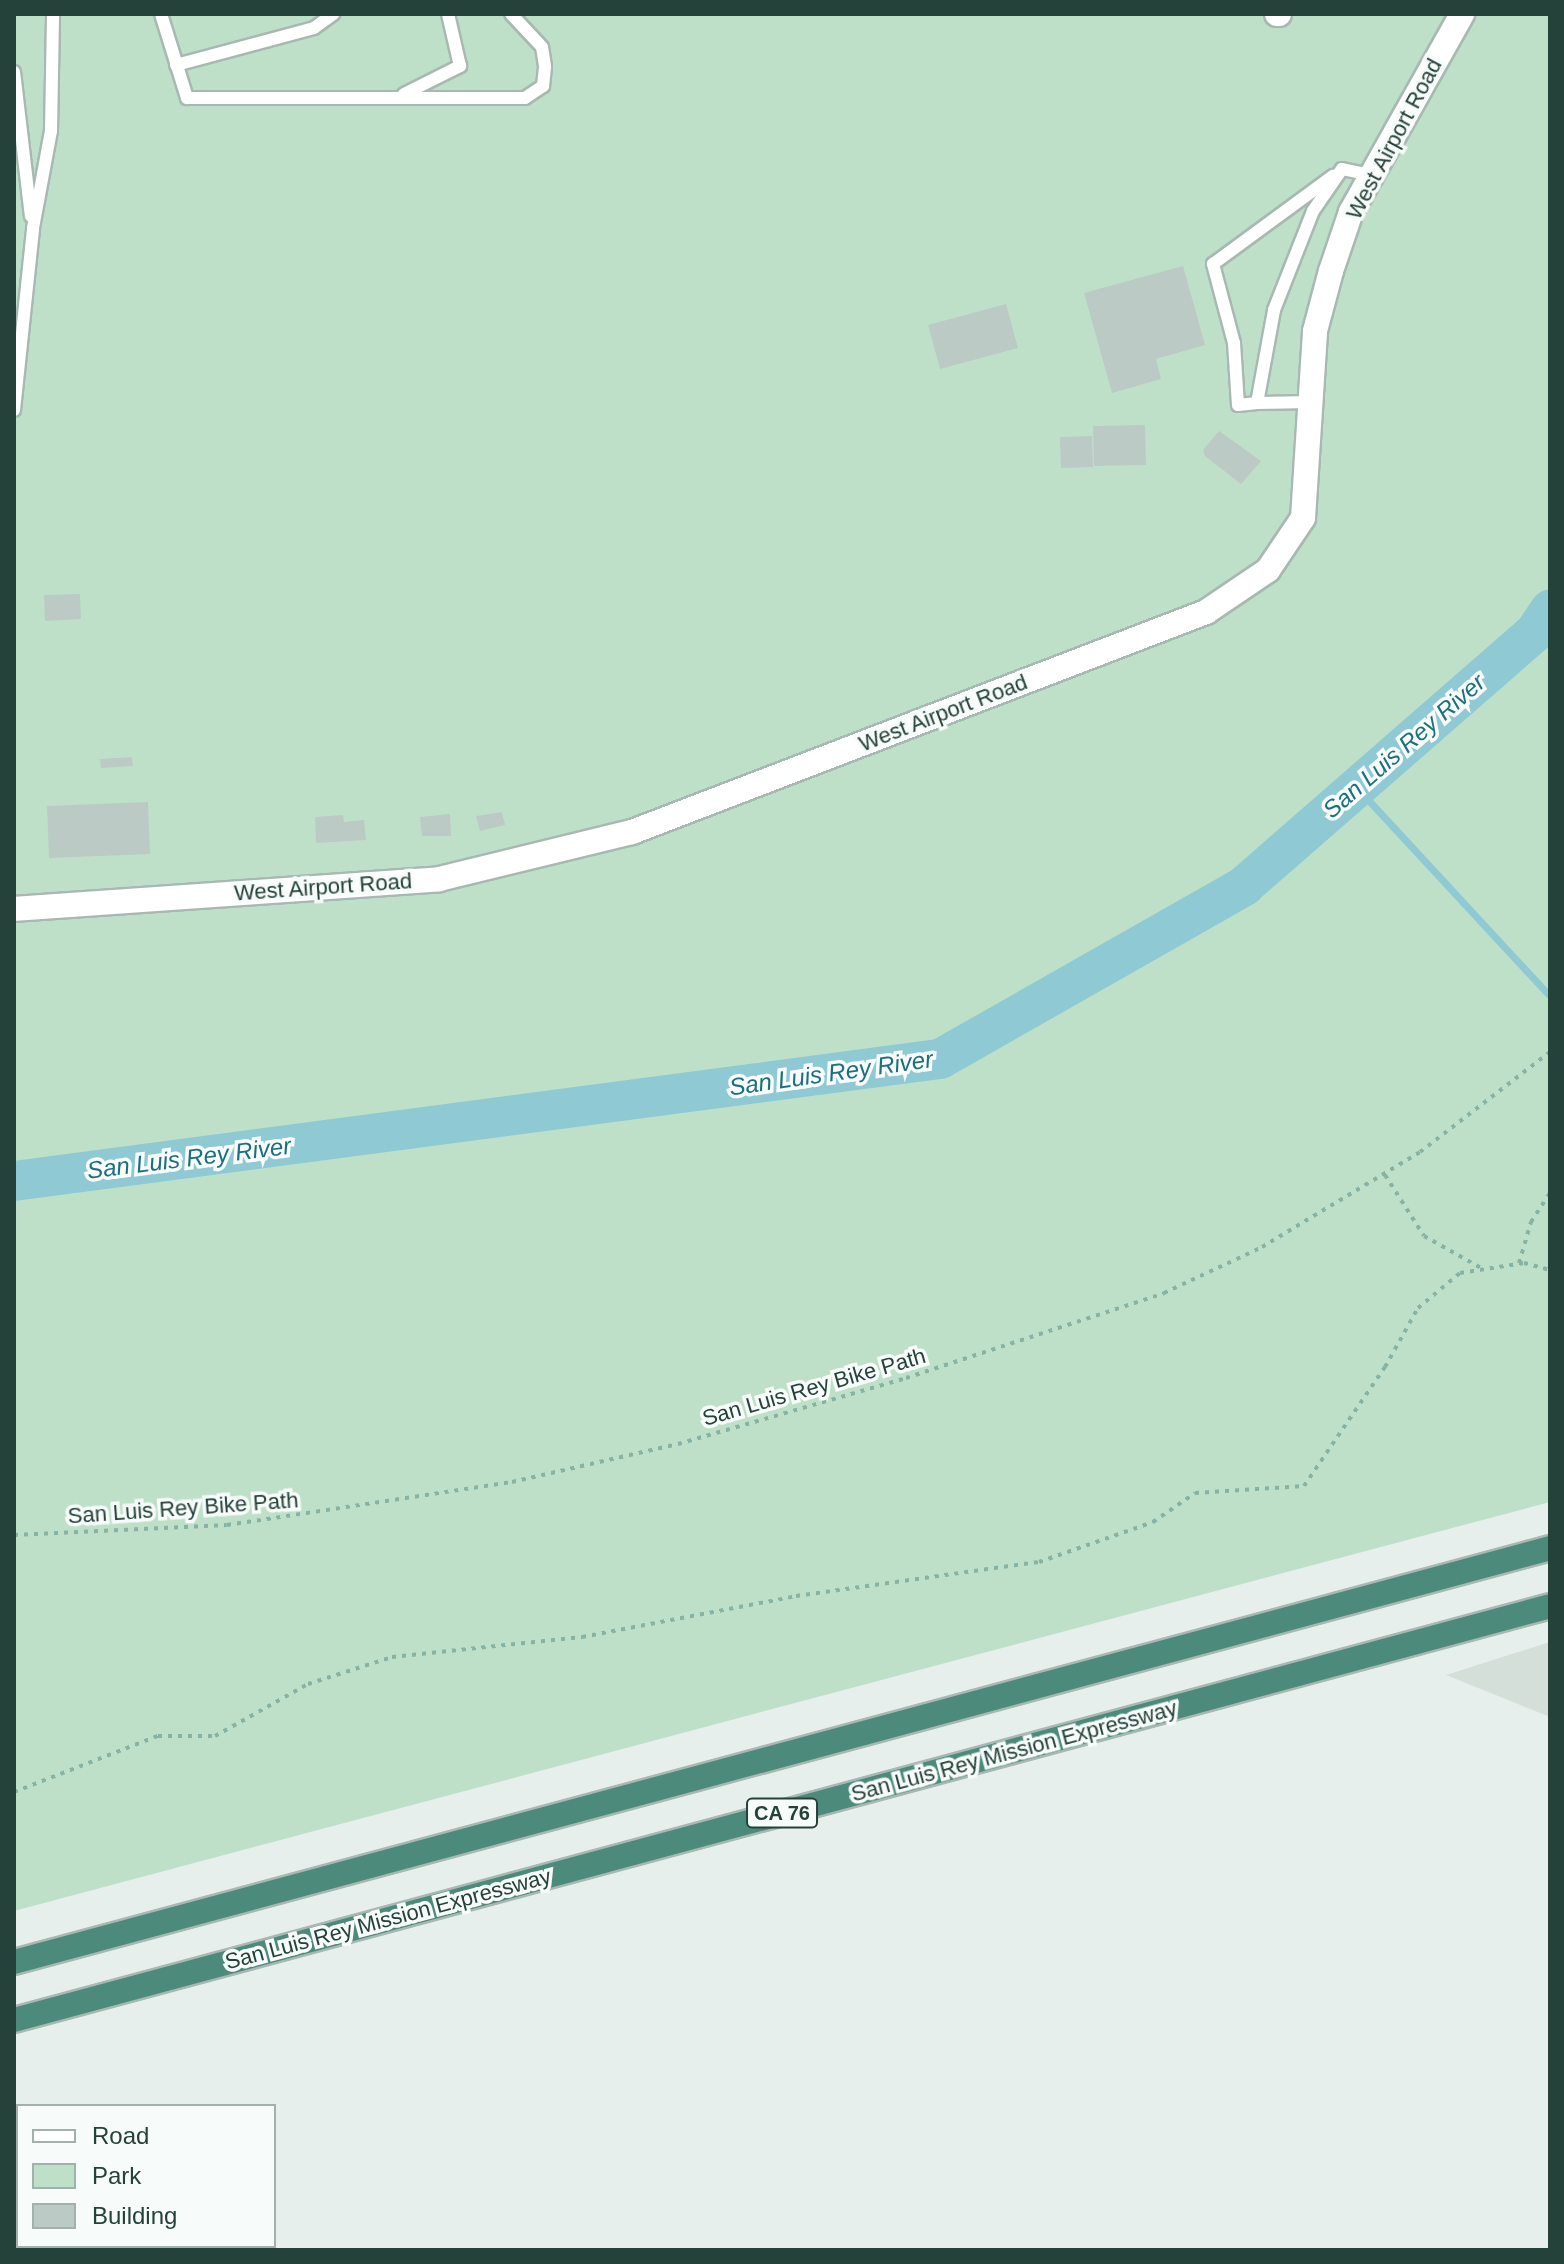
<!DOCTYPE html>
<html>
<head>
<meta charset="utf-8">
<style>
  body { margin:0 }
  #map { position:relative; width:1564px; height:2264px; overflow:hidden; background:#e6efeb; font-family:Arial,sans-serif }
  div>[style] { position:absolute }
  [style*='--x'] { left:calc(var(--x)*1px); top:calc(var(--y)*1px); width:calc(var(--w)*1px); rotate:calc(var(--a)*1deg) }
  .built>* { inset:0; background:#d4dfda }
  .green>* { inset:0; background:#bfe0c8 }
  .stream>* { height:7px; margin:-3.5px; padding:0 3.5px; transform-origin:3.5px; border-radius:3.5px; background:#8ec9d4 }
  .river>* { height:40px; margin:-20px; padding:0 20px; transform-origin:20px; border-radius:20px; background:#8ec9d4 }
  .building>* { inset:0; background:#bbcac4 }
  .path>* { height:4px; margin-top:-2px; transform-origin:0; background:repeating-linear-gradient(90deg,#86b3a5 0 4px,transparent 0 10px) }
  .roads { filter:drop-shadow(2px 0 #a8b8b2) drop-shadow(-2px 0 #a8b8b2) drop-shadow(0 2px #a8b8b2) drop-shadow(0 -2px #a8b8b2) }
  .service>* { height:12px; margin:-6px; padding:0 6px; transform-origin:6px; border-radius:6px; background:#fff }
  .minor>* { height:24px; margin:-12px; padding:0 12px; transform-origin:12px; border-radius:12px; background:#fff }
  .trunk>* { height:24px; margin:-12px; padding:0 12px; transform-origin:12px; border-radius:12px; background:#4c8a7c }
  span { translate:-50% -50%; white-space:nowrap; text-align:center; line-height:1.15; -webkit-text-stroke:7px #f7fbf9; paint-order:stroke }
  .shield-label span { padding:2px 6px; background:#f7fbf9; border:2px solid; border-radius:6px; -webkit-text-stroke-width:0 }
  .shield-label { font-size:20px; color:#24423a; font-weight:700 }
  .street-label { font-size:22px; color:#24423a }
  .water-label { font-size:24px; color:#1c6f80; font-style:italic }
  .frame { position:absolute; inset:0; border:16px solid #24423a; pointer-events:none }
  .legend { position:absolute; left:16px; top:2104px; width:260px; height:144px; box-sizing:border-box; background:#f7fbf9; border:2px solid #a3b1ad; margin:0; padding:10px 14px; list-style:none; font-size:24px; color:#24423a }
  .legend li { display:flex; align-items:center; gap:16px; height:40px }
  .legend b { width:40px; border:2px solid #a3b1ad }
</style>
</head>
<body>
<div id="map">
  <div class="built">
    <div style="clip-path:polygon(1550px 1642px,1550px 1717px,1446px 1675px)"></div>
  </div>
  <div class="green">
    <div style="clip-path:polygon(14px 14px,1550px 14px,1550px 1502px,14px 1911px)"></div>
  </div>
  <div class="stream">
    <div style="--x:1359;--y:790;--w:278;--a:47.2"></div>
  </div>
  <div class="river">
    <div style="--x:14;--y:1181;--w:934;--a:-7.51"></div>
    <div style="--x:940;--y:1059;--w:350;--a:-29.6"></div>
    <div style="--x:1244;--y:886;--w:386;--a:-41.1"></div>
    <div style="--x:1535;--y:632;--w:27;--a:-56"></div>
  </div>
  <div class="building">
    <div style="clip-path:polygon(1183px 266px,1205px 345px,1156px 359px,1161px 379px,1112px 393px,1084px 293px)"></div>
    <div style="clip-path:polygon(1006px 304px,1018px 348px,940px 369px,928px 325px)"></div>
    <div style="clip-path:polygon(1145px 425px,1146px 465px,1094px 466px,1093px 426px)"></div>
    <div style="clip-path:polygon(1219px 431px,1261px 461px,1241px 484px,1205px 456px,1203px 450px)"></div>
    <div style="clip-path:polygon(1092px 436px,1093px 467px,1061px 468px,1060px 437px)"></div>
    <div style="clip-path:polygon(80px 594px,81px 619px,45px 621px,44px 595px)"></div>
    <div style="clip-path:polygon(132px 757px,133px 766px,101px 768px,100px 759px)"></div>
    <div style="clip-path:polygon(148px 802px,150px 854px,49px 858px,47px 806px)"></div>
    <div style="clip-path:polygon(502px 812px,505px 825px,480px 831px,476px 816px)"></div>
    <div style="clip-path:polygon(450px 814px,451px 836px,422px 836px,420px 817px)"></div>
    <div style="clip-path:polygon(343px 815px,344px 822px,364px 820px,366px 840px,316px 843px,315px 817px)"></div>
  </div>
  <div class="path">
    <div style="--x:1385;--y:1175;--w:72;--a:57.4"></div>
    <div style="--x:1424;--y:1236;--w:68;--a:29.2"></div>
    <div style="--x:1519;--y:1263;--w:43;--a:-73.7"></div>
    <div style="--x:1531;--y:1222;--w:35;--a:-57"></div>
    <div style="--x:14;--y:1535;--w:213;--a:-2.7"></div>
    <div style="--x:227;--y:1525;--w:288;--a:-8.6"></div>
    <div style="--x:512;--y:1482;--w:170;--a:-12.9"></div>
    <div style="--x:678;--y:1444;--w:237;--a:-16.1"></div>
    <div style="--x:906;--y:1378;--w:272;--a:-18.2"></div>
    <div style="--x:1164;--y:1293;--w:108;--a:-25.1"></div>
    <div style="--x:1262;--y:1247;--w:184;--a:-31"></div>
    <div style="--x:1420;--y:1152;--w:164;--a:-37.6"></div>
    <div style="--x:14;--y:1792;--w:155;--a:-21.3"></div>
    <div style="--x:158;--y:1736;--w:57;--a:0"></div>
    <div style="--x:215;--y:1736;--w:107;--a:-29.2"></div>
    <div style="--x:308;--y:1684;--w:88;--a:-17.8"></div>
    <div style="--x:392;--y:1657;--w:191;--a:-6"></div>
    <div style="--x:582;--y:1637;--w:218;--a:-10.8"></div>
    <div style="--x:796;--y:1596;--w:245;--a:-8"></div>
    <div style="--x:1039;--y:1562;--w:121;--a:-19.3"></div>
    <div style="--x:1153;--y:1522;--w:51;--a:-34.6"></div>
    <div style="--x:1195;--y:1493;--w:109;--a:-3.7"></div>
    <div style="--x:1304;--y:1486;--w:144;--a:-55.8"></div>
    <div style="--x:1385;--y:1367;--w:68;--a:-60.8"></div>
    <div style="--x:1418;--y:1308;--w:55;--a:-39.8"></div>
    <div style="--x:1460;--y:1273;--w:65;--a:-8.9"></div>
    <div style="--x:1524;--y:1263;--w:27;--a:15"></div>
  </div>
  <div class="roads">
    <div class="service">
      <div style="--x:161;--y:14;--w:88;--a:72.8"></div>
      <div style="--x:187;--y:98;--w:338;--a:0"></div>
      <div style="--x:525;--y:98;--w:22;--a:-34"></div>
      <div style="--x:543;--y:86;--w:20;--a:-84"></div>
      <div style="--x:545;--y:66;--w:19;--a:-99"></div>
      <div style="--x:542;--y:47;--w:45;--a:-133.2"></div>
      <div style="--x:176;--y:65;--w:143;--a:-15"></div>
      <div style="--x:314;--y:28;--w:24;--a:-36"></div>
      <div style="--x:14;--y:72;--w:145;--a:83.3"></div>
      <div style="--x:404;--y:94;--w:63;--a:-26.6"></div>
      <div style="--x:460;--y:66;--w:53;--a:-103"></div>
      <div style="--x:1312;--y:402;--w:55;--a:179"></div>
      <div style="--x:1257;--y:403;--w:95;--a:-79.6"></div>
      <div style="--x:1274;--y:310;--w:106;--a:-68.5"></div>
      <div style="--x:1313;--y:211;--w:51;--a:-55.4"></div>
      <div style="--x:1342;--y:169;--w:30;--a:12"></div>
      <div style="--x:1257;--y:403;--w:19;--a:174"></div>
      <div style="--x:1238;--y:405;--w:62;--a:-93.7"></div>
      <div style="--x:1234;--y:343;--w:82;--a:-104.9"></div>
      <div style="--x:1213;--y:264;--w:149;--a:-36.3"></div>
      <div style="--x:14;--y:410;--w:183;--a:-84"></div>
      <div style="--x:33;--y:228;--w:99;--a:-79.5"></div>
      <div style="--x:51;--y:131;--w:117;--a:-89"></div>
    </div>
    <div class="minor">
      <div style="--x:1277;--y:14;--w:2;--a:0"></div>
      <div style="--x:14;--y:909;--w:426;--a:-4"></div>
      <div style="--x:439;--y:879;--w:199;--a:-13.7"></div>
      <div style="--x:632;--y:832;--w:615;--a:-20.97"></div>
      <div style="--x:1206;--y:612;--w:75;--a:-34.1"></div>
      <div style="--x:1268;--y:570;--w:63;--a:-56.1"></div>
      <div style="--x:1303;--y:518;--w:187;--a:-86.3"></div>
      <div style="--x:1315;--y:331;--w:62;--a:-75.1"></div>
      <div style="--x:1331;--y:271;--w:62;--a:-71.3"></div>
      <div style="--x:1351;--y:212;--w:227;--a:-60.7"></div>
    </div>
    <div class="trunk">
      <div style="--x:14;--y:1962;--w:1591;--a:-15.08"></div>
      <div style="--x:14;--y:2020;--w:1591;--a:-15.08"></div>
    </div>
  </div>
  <div class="shield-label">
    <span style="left:782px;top:1813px">CA 76</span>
  </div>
  <div class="street-label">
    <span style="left:1394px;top:139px;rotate:-62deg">West Airport Road</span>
    <span style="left:943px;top:713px;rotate:-21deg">West Airport Road</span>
    <span style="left:323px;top:887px;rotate:-4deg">West Airport Road</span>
    <span style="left:814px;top:1387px;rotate:-16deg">San Luis Rey Bike Path</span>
    <span style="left:183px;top:1508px;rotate:-4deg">San Luis Rey Bike Path</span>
    <span style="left:1014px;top:1751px;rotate:-15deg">San Luis Rey Mission Expressway</span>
    <span style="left:388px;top:1919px;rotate:-15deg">San Luis Rey Mission Expressway</span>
  </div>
  <div class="water-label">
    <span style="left:1404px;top:746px;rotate:-41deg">San Luis Rey River</span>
    <span style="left:831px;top:1073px;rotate:-8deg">San Luis Rey River</span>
    <span style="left:189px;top:1158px;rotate:-7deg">San Luis Rey River</span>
  </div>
  <div class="frame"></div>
  <ul class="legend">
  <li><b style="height:10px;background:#fff"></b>Road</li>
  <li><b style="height:22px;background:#bfe0c8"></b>Park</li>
  <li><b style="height:22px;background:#bbcac4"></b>Building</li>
  </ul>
</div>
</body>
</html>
